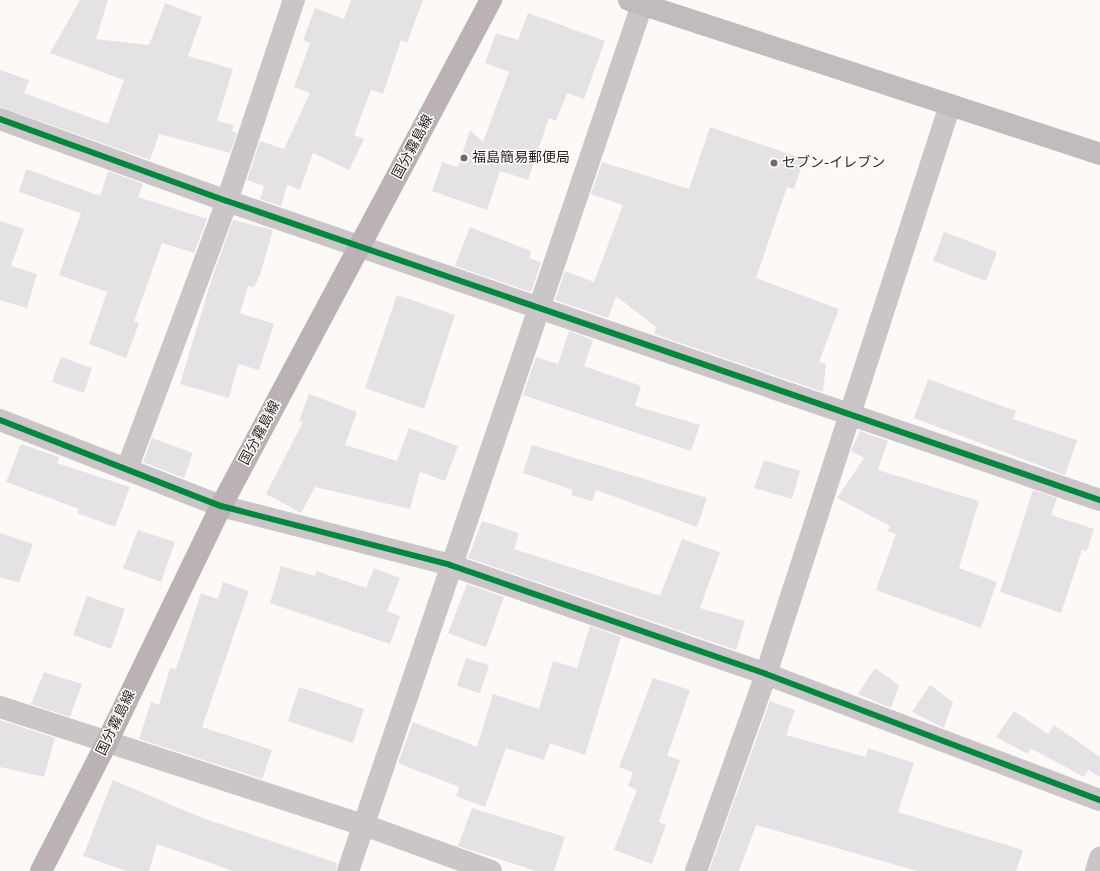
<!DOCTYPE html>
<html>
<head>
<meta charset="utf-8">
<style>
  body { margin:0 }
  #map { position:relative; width:1100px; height:871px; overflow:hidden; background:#fcf9f7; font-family:"Sofia Sans Condensed","Noto Sans JP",sans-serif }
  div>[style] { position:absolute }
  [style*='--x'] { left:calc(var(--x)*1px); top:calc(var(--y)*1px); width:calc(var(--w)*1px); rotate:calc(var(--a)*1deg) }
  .building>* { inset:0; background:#e5e2e5 }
  .street>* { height:22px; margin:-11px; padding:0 11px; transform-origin:11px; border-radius:11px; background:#cac5c6 }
  .secondary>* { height:22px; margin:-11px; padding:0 11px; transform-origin:11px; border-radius:11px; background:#c0bbbc }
  .primary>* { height:22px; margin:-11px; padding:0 11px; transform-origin:11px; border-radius:11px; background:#bab2b4 }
  .cycleway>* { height:6px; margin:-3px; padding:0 3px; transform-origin:3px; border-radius:3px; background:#00873e }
  .dots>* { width:11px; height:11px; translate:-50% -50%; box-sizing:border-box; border:2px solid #fff; border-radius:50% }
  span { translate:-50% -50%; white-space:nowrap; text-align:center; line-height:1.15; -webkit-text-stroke:3px #fff; paint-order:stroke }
  .street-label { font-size:14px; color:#271e17 }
  .poi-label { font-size:14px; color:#271e17 }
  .left { translate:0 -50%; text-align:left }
</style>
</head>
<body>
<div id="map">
  <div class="building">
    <div style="clip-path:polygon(80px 0,108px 0,96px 39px,149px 45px,165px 3px,202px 17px,188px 56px,233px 69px,217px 121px,234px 125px,232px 131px,237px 133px,230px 153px,159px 134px,150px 160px,0 107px,0 70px,29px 80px,24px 93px,108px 124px,124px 80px,50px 53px)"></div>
    <div style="clip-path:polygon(351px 0,423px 0,407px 43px,401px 40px,383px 94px,371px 90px,354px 135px,364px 139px,349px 170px,313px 153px,300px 190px,287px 185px,281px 206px,260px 199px,264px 186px,247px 180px,260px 141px,284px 149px,310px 93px,294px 87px,310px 43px,303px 40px,315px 8px,344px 19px)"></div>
    <div style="clip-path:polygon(528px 13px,605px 41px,584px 99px,567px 93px,556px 121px,549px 118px,528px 180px,500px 171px,487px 210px,432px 191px,442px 162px,458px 167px,470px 130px,483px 142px,509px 72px,485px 63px,496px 33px,518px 40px)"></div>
    <div style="clip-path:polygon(710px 127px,804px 159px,794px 189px,787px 187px,756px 278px,839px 309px,819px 362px,826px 364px,823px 392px,654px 334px,656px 327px,616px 296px,608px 318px,555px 300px,565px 271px,594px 282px,623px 205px,591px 194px,602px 162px,689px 189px)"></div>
    <div style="clip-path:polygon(26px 169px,100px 196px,108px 171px,143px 184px,138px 197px,207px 219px,194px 253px,162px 243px,134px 321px,139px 323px,126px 358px,89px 344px,107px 292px,59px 275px,81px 213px,19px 192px)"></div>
    <div style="clip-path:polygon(233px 220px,273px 230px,260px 275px,254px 287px,248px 286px,240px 313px,274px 324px,259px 370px,238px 364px,229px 398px,180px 384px,212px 278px)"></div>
    <div style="clip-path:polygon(0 221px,24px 229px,11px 266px,37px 274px,27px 308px,0 300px)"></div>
    <div style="clip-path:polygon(470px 227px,531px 251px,529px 258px,541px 262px,531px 292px,455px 266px)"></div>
    <div style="clip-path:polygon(944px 232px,997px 252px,986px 281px,933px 261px)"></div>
    <div style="clip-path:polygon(397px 295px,455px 315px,424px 409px,365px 388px)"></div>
    <div style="clip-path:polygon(569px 331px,593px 340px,584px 366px,641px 386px,635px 406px,700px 425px,691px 451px,523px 395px,536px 357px,558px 364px)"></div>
    <div style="clip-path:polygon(61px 357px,92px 368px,84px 393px,52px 382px)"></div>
    <div style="clip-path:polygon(928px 379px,1016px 411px,1013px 419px,1077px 440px,1065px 475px,914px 418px)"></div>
    <div style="clip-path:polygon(309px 394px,357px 412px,345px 445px,397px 461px,409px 428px,458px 446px,445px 481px,420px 472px,410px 509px,315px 487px,301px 513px,266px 494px,303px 422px,299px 421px)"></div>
    <div style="clip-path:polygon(860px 431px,888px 441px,878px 470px,979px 501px,959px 568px,997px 582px,981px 628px,876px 590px,896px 534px,888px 531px,890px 526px,837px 498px,864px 458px,851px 451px)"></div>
    <div style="clip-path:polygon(152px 438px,193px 453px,184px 478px,143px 462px)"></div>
    <div style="clip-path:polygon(21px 444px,59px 457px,57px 463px,130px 487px,115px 527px,77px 513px,79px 509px,6px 482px)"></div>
    <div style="clip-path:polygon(532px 445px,707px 498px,697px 527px,596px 490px,592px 501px,571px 495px,573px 490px,523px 473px)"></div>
    <div style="clip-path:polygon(764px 460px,800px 471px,792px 499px,754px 488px)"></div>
    <div style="clip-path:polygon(1033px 490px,1057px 498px,1051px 515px,1094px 529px,1087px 551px,1082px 550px,1061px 613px,1000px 592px)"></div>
    <div style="clip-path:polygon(482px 521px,519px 533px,514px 549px,660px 596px,682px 539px,720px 552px,700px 608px,745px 621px,736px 650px,468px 558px)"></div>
    <div style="clip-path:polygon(138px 530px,175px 542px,161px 582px,123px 568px)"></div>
    <div style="clip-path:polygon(0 533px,33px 544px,19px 583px,0 577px)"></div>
    <div style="clip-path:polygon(281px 566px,315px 576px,316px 571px,366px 588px,374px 568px,400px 578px,387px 611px,400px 616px,390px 644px,270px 603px)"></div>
    <div style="clip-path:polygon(223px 582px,249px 591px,202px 727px,272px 750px,262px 779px,139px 739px,151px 702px,159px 705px,170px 668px,176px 669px,201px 593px,218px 599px)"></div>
    <div style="clip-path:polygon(467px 584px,504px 597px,486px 647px,448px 633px)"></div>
    <div style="clip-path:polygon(87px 596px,125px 609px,111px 649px,73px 635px)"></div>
    <div style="clip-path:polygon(590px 626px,621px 637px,585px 755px,550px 743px,544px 760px,506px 748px,485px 807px,456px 796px,459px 787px,398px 763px,413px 722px,477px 747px,493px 694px,539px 709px,553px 661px,577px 668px)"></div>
    <div style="clip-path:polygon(466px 658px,489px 665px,480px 693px,457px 686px)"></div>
    <div style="clip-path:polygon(875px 668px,899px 685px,891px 708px,858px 694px)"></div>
    <div style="clip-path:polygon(44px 672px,82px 684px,70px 717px,31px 704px)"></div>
    <div style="clip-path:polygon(653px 678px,690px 690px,667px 756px,680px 760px,659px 822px,666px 825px,652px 864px,614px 850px,637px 790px,628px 786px,633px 772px,619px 767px)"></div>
    <div style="clip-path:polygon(930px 685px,953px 702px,944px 728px,912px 712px)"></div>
    <div style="clip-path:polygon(299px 687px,364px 709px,353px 743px,288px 721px)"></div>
    <div style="clip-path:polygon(770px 701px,795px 710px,786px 735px,866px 757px,868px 748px,914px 763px,898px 812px,1023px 850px,1016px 871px,917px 871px,756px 825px,739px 871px,709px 871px)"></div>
    <div style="clip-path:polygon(1014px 711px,1048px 734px,1054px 725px,1100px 757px,1100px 777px,1088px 770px,1084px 777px,1030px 748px,1028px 754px,996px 737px)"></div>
    <div style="clip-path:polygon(0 720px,55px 738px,44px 777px,0 767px)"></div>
    <div style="clip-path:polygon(113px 780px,200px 817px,337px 863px,336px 871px,233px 871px,157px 844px,149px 871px,127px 871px,83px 856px)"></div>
    <div style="clip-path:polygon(472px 808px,565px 837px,554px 871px,536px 871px,458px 846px)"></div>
  </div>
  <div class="street">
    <div style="--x:0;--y:119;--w:241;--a:19.9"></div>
    <div style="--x:227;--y:201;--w:923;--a:18.91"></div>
    <div style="--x:0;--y:420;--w:237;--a:21.3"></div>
    <div style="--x:221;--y:506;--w:236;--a:14.4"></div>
    <div style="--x:450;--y:565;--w:334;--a:19"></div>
    <div style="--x:766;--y:674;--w:357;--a:20.7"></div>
    <div style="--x:127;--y:469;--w:286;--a:-69.5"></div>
    <div style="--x:227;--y:201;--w:212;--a:-71.6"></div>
    <div style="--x:0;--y:707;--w:383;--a:18"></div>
    <div style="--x:364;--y:825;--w:135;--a:19.9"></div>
    <div style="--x:348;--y:871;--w:915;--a:-71.25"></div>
    <div style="--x:696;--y:871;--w:209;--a:-70.4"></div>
    <div style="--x:766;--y:674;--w:598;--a:-72.08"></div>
    <div style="--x:1096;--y:871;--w:14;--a:-73"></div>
  </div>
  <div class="secondary">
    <div style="--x:629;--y:0;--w:496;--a:18.1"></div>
  </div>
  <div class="primary">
    <div style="--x:41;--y:871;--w:145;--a:-62.9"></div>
    <div style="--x:107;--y:742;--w:262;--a:-64.2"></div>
    <div style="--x:221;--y:506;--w:574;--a:-61.92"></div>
  </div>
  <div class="cycleway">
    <div style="--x:0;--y:119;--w:241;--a:19.9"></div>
    <div style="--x:227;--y:201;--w:923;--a:18.91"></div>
    <div style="--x:0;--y:420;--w:237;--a:21.3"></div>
    <div style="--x:221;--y:506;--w:236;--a:14.4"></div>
    <div style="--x:450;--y:565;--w:334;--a:19"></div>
    <div style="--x:766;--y:674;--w:357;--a:20.7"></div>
  </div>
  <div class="dots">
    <div style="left:464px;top:158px;background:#726b65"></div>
    <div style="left:774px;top:163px;background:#726b65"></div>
  </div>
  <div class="street-label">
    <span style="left:413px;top:147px;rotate:-62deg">国分霧島線</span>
    <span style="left:260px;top:433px;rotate:-62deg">国分霧島線</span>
    <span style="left:116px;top:723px;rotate:-64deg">国分霧島線</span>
  </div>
  <div class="poi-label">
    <span class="left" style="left:472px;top:158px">福島簡易郵便局</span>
    <span class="left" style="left:782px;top:163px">セブン-イレブン</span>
  </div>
</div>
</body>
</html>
